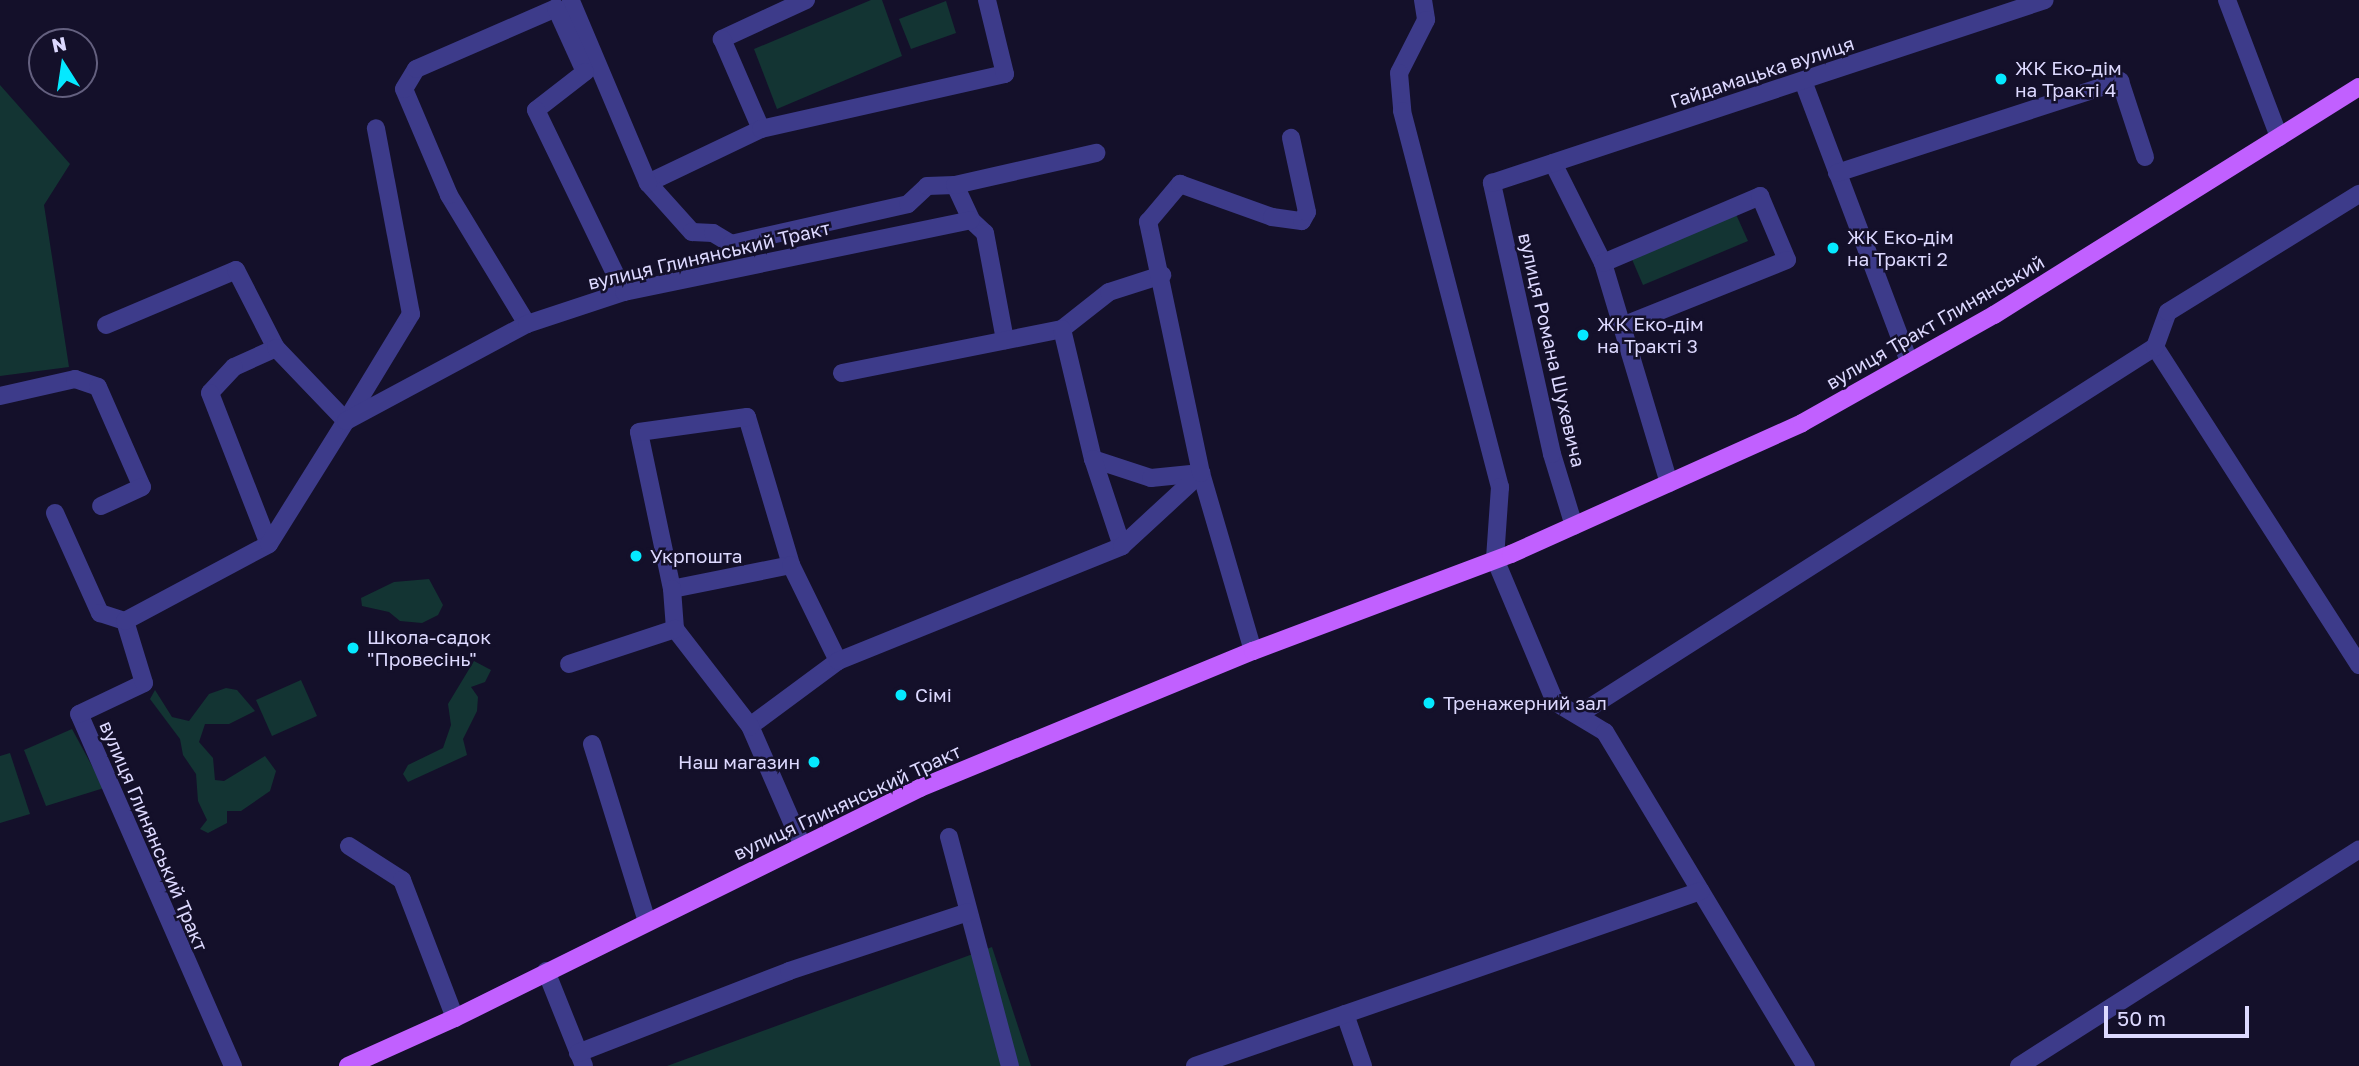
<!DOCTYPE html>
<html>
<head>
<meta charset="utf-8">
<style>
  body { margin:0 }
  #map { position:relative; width:2359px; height:1066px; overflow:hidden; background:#14102a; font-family:"Golos Text",sans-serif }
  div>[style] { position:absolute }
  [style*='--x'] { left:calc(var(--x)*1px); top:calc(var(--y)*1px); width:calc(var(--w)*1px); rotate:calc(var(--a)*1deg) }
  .green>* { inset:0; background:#133433 }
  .minor>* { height:18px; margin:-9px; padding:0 9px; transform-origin:9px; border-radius:9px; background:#3d3b8a }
  .major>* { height:18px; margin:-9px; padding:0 9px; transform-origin:9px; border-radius:9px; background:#c160ff }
  .dots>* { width:19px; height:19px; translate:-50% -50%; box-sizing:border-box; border:4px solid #14102a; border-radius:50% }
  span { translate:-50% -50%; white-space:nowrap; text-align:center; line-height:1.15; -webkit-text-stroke:5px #14102a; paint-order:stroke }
  .poi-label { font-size:19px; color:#ddd9ff }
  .left { translate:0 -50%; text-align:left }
  .right { translate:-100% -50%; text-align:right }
  .street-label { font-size:19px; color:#ddd9ff }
  .north { position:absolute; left:28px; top:28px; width:70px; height:70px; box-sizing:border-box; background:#14102a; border:2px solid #64607f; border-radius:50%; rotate:348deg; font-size:19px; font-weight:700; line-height:28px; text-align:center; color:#ddd9ff }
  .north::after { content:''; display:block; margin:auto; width:24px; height:32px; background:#05e9ff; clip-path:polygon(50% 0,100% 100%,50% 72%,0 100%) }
  .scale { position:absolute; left:2104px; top:1006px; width:145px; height:32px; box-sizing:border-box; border:4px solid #ddd9ff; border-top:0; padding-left:9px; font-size:21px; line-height:24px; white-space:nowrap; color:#ddd9ff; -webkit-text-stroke:5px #14102a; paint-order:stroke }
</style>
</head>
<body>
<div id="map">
  <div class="green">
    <div style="clip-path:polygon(871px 0,882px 0,902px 56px,777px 109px,754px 49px)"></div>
    <div style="clip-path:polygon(946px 1px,956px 33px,911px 49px,899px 19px)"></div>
    <div style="clip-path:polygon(0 85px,70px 164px,44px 205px,69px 367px,0 376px)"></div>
    <div style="clip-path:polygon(1735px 212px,1748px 241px,1643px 285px,1631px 257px)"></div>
    <div style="clip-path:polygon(429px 579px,443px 605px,438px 615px,422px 623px,400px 621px,389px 612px,362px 606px,361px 598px,394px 582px)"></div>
    <div style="clip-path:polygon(474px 661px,491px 670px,485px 682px,471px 687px,478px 697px,477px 711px,463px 739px,467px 755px,408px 782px,403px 774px,408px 765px,443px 748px,451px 725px,448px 704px)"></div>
    <div style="clip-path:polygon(301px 680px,317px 716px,272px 736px,256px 700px)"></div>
    <div style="clip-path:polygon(226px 688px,237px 690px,255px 711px,229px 724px,205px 724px,199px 742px,213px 758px,215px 780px,224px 781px,265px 756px,276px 771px,270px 791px,241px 811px,227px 811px,227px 823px,208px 833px,200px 829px,207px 820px,198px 801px,196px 774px,183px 755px,180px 739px,150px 699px,155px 690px,172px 717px,189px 721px,209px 694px)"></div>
    <div style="clip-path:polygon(72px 729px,104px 788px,46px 806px,24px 750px)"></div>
    <div style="clip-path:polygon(10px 753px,30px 814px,0 823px,0 756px)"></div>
    <div style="clip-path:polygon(992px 947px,1031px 1066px,667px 1066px)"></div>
  </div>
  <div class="minor">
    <div style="--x:806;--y:0;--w:93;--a:155.1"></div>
    <div style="--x:722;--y:39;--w:98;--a:66.6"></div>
    <div style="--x:761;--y:129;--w:125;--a:154.5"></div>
    <div style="--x:648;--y:183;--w:66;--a:48.1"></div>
    <div style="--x:692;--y:232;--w:21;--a:3"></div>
    <div style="--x:713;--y:233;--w:21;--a:31"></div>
    <div style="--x:731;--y:244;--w:181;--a:-12.7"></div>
    <div style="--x:908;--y:204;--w:26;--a:-43"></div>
    <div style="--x:927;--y:186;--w:28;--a:-2"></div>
    <div style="--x:955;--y:185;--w:38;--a:65"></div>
    <div style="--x:971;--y:220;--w:19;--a:43"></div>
    <div style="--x:985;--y:233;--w:109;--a:79.4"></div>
    <div style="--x:1423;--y:0;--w:20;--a:81"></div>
    <div style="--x:1426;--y:20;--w:59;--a:117"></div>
    <div style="--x:1399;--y:73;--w:38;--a:85"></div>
    <div style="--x:1402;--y:111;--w:389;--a:75.4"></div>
    <div style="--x:1500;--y:487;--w:72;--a:94"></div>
    <div style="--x:1495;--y:559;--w:155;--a:67.2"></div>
    <div style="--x:1555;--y:702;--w:58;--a:31"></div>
    <div style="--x:1605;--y:732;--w:390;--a:59"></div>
    <div style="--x:2227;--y:0;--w:147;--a:69.2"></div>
    <div style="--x:571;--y:1;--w:198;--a:67.1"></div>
    <div style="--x:1803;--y:81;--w:300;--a:69.3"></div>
    <div style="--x:761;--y:129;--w:250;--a:-12.7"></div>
    <div style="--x:1005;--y:74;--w:76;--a:-103.7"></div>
    <div style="--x:1553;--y:163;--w:112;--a:63.4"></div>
    <div style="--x:1603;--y:263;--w:230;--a:73.3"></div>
    <div style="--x:1837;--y:173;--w:298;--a:-18"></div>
    <div style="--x:2120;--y:81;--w:80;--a:71.8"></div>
    <div style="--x:955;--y:185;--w:145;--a:-12.8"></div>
    <div style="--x:1603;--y:263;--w:171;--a:-23.1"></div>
    <div style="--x:1760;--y:196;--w:69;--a:67.1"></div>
    <div style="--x:1787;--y:260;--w:178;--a:158.2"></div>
    <div style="--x:527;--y:324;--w:151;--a:-121.2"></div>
    <div style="--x:449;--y:195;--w:115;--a:-113"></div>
    <div style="--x:404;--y:89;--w:23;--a:-59"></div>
    <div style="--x:416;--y:69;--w:153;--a:-23.5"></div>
    <div style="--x:556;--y:8;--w:70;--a:65.6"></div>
    <div style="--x:585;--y:72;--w:62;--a:142.2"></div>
    <div style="--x:536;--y:110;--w:202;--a:64.2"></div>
    <div style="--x:106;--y:325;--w:141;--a:-22.9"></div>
    <div style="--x:236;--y:270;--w:88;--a:62.9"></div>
    <div style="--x:276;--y:348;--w:46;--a:155.7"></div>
    <div style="--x:234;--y:367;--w:35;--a:133"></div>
    <div style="--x:210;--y:393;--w:162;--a:68.7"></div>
    <div style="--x:1062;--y:329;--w:60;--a:-38.2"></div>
    <div style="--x:1109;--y:292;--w:56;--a:-17.8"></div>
    <div style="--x:2155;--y:347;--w:378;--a:57.3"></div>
    <div style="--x:276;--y:348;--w:101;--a:46.2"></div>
    <div style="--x:346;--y:421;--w:125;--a:-58.7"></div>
    <div style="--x:411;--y:314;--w:189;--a:-100.7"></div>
    <div style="--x:842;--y:373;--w:224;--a:-11.3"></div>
    <div style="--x:1062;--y:329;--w:134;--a:76.6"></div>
    <div style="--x:1093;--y:459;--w:61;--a:18.1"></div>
    <div style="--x:1151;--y:478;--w:50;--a:-5.7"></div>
    <div style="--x:1201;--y:473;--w:185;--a:73.7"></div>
    <div style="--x:0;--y:396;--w:77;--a:-12.8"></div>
    <div style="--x:75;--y:379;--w:24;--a:19"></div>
    <div style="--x:98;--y:387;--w:109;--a:66.3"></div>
    <div style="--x:142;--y:487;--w:45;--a:155.1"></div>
    <div style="--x:747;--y:417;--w:154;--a:73.4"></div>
    <div style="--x:791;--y:565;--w:121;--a:168.6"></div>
    <div style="--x:672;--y:589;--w:160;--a:-101.9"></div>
    <div style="--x:639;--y:432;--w:109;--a:-7.9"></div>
    <div style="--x:1093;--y:459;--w:92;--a:71.6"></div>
    <div style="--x:55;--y:513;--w:110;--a:65.8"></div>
    <div style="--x:100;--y:613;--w:26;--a:18"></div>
    <div style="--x:1574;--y:526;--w:75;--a:-107"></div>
    <div style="--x:1552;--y:454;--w:278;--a:-102.5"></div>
    <div style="--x:1492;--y:183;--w:582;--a:-18.31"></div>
    <div style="--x:791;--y:565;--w:107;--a:63.9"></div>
    <div style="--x:838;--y:661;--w:109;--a:143.5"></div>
    <div style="--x:750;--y:726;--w:128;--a:66.4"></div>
    <div style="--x:672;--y:589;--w:40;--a:85.7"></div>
    <div style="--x:675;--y:629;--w:123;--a:52.3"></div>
    <div style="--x:838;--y:661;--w:306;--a:-22"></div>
    <div style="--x:1122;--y:546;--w:108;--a:-42.7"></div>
    <div style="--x:1201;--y:473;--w:257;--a:-101.9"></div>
    <div style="--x:1148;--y:222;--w:50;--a:-49.9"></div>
    <div style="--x:1180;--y:184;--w:98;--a:19.7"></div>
    <div style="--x:1272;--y:217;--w:30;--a:8"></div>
    <div style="--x:1302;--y:221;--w:10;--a:-61"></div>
    <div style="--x:1307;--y:212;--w:76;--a:-102.2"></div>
    <div style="--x:569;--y:664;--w:112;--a:-18.3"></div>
    <div style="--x:1578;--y:715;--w:684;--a:-32.53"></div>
    <div style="--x:2155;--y:347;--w:37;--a:-70"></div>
    <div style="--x:2168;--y:312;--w:225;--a:-31.7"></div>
    <div style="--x:592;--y:744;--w:186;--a:72.8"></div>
    <div style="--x:949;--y:837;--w:237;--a:75.1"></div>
    <div style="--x:349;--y:846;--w:63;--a:32.7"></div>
    <div style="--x:402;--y:880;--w:148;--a:69"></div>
    <div style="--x:546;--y:971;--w:102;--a:68.2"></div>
    <div style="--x:1345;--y:1014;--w:55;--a:70.9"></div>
    <div style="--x:578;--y:1053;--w:226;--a:-21.2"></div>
    <div style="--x:789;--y:971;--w:188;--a:-18.2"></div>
    <div style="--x:233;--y:1066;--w:384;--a:-113.6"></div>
    <div style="--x:79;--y:714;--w:72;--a:-25.5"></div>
    <div style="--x:144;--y:683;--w:65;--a:-107"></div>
    <div style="--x:125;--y:621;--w:163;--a:-28.1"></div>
    <div style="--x:269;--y:544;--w:145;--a:-58"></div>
    <div style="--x:346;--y:421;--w:205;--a:-28.2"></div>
    <div style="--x:527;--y:324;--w:102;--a:-18.3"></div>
    <div style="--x:624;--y:292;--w:354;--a:-11.7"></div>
    <div style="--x:1195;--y:1066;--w:535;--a:-19.08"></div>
    <div style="--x:2019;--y:1066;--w:403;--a:-32.5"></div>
  </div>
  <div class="major">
    <div style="--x:348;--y:1066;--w:117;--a:-24.2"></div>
    <div style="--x:455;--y:1018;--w:519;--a:-26.32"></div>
    <div style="--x:920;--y:788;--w:360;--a:-22.4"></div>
    <div style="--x:1253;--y:651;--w:276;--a:-20.6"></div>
    <div style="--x:1511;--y:554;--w:319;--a:-24.2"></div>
    <div style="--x:1802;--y:423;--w:220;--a:-29.4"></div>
    <div style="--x:1994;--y:315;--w:430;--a:-32"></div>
  </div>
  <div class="dots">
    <div style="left:2001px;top:79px;background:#05e9ff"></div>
    <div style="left:1833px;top:248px;background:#05e9ff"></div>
    <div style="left:1583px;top:335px;background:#05e9ff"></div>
    <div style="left:636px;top:556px;background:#05e9ff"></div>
    <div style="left:353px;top:648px;background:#05e9ff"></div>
    <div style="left:901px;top:695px;background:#05e9ff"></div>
    <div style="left:1429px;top:703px;background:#05e9ff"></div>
    <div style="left:814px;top:762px;background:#05e9ff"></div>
  </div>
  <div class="poi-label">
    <span class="left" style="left:2015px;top:79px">ЖК Еко-дім<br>на Тракті 4</span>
    <span class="left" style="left:1847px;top:248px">ЖК Еко-дім<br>на Тракті 2</span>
    <span class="left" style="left:1597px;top:335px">ЖК Еко-дім<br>на Тракті 3</span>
    <span class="left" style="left:650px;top:556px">Укрпошта</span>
    <span class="left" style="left:367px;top:648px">Школа-садок<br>"Провесінь"</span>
    <span class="left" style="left:915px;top:695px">Сімі</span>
    <span class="left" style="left:1443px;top:703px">Тренажерний зал</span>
    <span class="right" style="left:800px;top:762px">Наш магазин</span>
  </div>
  <div class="street-label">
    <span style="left:1762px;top:72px;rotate:-18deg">Гайдамацька вулиця</span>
    <span style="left:709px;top:255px;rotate:-13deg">вулиця Глинянський Тракт</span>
    <span style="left:1935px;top:322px;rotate:-30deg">вулиця Тракт Глинянський</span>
    <span style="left:1552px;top:350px;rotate:77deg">вулиця Романа Шухевича</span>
    <span style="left:847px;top:802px;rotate:-25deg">вулиця Глинянський Тракт</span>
    <span style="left:154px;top:836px;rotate:67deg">вулиця Глинянський Тракт</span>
  </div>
  <div class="north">N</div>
  <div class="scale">50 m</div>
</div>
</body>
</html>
